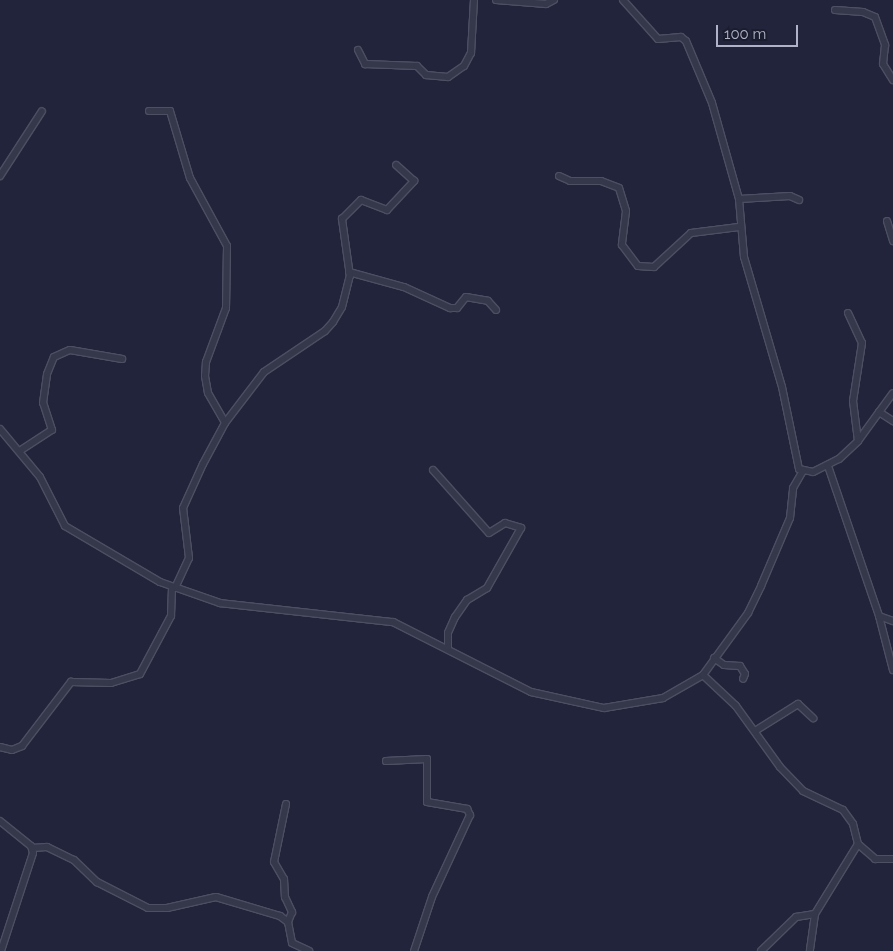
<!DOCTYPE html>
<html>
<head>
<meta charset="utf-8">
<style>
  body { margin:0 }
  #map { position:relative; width:893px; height:951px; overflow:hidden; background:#21243a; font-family:Raleway,sans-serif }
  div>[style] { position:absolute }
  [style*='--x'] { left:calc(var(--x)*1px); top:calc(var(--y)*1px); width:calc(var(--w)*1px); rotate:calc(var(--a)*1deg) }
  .roads { filter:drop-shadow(1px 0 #4d4f62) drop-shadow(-1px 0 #4d4f62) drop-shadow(0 1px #4d4f62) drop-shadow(0 -1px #4d4f62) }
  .minor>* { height:6px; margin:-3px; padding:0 3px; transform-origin:3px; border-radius:3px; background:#35374b }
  span { translate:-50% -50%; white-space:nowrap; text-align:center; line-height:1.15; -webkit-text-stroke:5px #1b1d2f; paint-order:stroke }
  .scale { position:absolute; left:716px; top:25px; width:82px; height:22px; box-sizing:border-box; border:2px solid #b0b2c7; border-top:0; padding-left:6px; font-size:15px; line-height:18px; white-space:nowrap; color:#b0b2c7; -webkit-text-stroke:4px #1b1d2f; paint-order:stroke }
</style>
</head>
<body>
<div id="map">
  <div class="roads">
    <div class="minor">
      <div style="--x:496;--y:0;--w:50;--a:4.6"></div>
      <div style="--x:546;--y:4;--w:9;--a:-27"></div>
      <div style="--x:623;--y:0;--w:52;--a:48.1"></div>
      <div style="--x:658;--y:39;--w:23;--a:-5"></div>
      <div style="--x:681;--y:37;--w:6;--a:39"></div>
      <div style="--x:686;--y:41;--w:67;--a:67.2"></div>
      <div style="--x:712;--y:103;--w:100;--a:74.3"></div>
      <div style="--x:739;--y:199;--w:58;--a:85.1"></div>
      <div style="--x:744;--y:257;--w:135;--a:73.7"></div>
      <div style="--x:782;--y:387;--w:84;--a:78.3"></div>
      <div style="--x:799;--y:469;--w:14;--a:12"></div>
      <div style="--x:813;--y:472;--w:29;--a:-27"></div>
      <div style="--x:839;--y:459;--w:26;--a:-43"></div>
      <div style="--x:858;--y:441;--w:59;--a:-53.9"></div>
      <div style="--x:835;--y:10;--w:28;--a:4"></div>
      <div style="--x:863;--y:12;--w:13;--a:23"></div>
      <div style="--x:875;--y:17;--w:30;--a:70"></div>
      <div style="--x:885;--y:45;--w:19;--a:96"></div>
      <div style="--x:883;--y:64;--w:19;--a:58"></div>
      <div style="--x:358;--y:50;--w:16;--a:63"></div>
      <div style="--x:365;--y:64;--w:52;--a:2.2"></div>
      <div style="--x:417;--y:66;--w:13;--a:45"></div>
      <div style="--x:426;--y:75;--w:22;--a:5"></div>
      <div style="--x:448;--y:77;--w:19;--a:-35"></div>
      <div style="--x:464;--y:66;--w:15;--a:-62"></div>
      <div style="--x:471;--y:53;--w:53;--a:-86.8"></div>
      <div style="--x:149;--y:111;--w:21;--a:0"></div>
      <div style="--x:170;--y:111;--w:70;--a:73.4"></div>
      <div style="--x:190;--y:178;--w:77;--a:61.4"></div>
      <div style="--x:227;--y:246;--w:62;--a:90.9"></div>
      <div style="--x:226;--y:308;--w:58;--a:110.3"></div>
      <div style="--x:206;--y:362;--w:14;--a:94"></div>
      <div style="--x:205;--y:376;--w:17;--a:80"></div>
      <div style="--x:208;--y:393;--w:34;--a:60"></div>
      <div style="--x:0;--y:176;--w:77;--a:-57.1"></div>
      <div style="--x:559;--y:176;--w:12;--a:24"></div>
      <div style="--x:570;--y:181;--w:31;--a:0"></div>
      <div style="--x:601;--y:181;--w:19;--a:21"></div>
      <div style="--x:619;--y:188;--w:24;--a:73"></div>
      <div style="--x:626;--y:211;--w:34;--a:97"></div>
      <div style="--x:622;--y:245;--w:26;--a:53"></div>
      <div style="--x:638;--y:266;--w:16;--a:4"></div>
      <div style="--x:654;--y:267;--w:50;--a:-42.6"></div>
      <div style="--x:691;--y:233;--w:48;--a:-7.1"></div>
      <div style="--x:739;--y:199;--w:51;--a:-3.4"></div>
      <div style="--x:790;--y:196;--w:10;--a:24"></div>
      <div style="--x:887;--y:221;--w:21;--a:73"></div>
      <div style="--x:349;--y:272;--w:57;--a:15.3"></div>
      <div style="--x:404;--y:287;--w:51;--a:24.5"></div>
      <div style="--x:450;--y:308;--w:7;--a:0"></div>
      <div style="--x:457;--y:308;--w:14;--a:-51"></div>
      <div style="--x:466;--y:297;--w:22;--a:10"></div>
      <div style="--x:488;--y:301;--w:12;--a:48"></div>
      <div style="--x:848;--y:313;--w:33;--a:65"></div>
      <div style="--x:862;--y:343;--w:59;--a:98.8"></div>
      <div style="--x:853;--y:401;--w:40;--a:82.9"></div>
      <div style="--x:879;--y:412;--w:17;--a:33"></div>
      <div style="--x:0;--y:429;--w:62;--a:50.2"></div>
      <div style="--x:40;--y:477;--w:55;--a:63"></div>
      <div style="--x:65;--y:526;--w:110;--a:30.5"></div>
      <div style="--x:160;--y:582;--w:64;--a:19.3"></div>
      <div style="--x:220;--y:603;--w:174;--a:6.3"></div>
      <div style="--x:393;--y:622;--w:155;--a:26.9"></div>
      <div style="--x:531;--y:692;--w:75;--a:12.4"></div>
      <div style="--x:604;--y:708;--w:60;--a:-9.6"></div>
      <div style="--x:663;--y:698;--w:46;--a:-29.9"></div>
      <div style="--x:703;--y:675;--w:77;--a:-54"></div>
      <div style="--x:748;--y:613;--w:30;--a:-64"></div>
      <div style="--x:761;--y:586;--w:74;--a:-66.9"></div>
      <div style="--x:790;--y:518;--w:30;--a:-84"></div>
      <div style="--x:793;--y:488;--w:20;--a:-60"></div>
      <div style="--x:21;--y:450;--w:37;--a:-33"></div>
      <div style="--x:52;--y:430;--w:28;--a:-108"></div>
      <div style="--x:43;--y:403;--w:29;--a:-82"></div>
      <div style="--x:47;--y:374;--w:18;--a:-68"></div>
      <div style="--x:54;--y:357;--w:17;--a:-24"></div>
      <div style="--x:70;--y:350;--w:53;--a:9.8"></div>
      <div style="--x:828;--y:466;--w:158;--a:71.2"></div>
      <div style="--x:879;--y:616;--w:56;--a:75.5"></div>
      <div style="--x:433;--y:470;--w:84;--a:48.4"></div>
      <div style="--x:489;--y:533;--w:19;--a:-32"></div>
      <div style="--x:505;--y:523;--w:17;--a:17"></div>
      <div style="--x:521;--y:528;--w:69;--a:119.5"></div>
      <div style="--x:487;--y:588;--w:23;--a:149"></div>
      <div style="--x:467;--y:600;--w:21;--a:125"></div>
      <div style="--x:455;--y:617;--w:17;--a:114"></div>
      <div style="--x:448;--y:633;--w:14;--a:90"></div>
      <div style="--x:175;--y:588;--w:33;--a:-65"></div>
      <div style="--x:189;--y:558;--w:50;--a:-96.8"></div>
      <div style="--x:183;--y:508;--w:48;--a:-65.6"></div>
      <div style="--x:203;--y:464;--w:47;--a:-61.8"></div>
      <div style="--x:225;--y:423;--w:64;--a:-52.6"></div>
      <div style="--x:264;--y:372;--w:73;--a:-33.9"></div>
      <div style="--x:325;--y:331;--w:12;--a:-48"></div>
      <div style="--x:333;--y:322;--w:17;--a:-59"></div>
      <div style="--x:342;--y:307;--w:32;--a:-76"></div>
      <div style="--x:350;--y:276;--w:58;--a:-98"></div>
      <div style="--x:342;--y:219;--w:27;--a:-45"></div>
      <div style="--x:361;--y:200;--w:28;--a:21"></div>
      <div style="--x:387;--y:210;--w:40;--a:-47"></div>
      <div style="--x:414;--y:181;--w:24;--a:-138"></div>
      <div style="--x:879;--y:616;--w:15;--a:20"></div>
      <div style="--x:714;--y:658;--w:12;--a:35"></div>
      <div style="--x:724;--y:665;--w:16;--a:4"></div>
      <div style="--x:740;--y:666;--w:9;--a:58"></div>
      <div style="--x:745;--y:674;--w:5;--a:112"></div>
      <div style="--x:703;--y:675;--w:45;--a:43.2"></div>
      <div style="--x:736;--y:706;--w:75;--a:54.2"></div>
      <div style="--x:780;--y:767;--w:33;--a:46"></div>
      <div style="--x:803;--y:791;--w:44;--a:25.4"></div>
      <div style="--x:843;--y:810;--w:17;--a:54"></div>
      <div style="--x:853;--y:824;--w:21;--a:76"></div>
      <div style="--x:858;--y:844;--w:82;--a:121.6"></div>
      <div style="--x:815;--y:914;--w:37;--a:98"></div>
      <div style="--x:755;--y:731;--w:51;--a:-32.1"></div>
      <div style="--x:798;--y:704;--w:21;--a:43"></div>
      <div style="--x:0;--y:747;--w:12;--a:14"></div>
      <div style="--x:12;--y:750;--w:11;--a:-22"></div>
      <div style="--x:22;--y:746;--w:81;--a:-52.6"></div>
      <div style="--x:71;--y:682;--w:40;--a:1.4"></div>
      <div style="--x:111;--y:683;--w:30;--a:-17"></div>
      <div style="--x:140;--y:674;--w:66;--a:-61.9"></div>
      <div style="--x:171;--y:616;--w:29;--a:-88"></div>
      <div style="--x:386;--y:761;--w:41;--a:-2.8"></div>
      <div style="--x:427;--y:759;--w:43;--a:90"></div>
      <div style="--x:427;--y:802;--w:41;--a:9.9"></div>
      <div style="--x:467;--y:809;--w:7;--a:63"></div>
      <div style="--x:470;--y:815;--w:90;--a:114.9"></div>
      <div style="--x:432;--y:897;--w:57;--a:108.4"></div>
      <div style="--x:286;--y:804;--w:59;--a:101.7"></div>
      <div style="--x:274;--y:862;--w:20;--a:60"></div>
      <div style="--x:284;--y:879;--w:18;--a:87"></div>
      <div style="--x:285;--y:897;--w:17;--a:65"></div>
      <div style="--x:292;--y:912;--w:11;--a:112"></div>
      <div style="--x:0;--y:821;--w:40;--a:39"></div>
      <div style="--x:31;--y:846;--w:7;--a:74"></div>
      <div style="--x:33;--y:853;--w:103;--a:108.1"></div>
      <div style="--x:858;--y:844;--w:23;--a:41"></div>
      <div style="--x:875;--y:859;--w:18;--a:0"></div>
      <div style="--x:32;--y:848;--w:15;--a:-4"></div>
      <div style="--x:47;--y:847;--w:30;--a:26"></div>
      <div style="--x:74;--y:860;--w:32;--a:44"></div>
      <div style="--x:97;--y:882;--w:57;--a:27"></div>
      <div style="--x:148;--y:908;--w:19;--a:0"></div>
      <div style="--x:167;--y:908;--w:50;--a:-12.7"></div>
      <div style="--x:216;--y:897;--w:67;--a:16.5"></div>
      <div style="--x:280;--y:916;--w:10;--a:37"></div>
      <div style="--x:288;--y:922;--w:21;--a:79"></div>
      <div style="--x:292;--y:943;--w:19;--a:25"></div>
      <div style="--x:761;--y:951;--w:49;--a:-44.2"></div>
      <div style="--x:796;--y:917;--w:19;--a:-9"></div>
    </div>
  </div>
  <div class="scale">100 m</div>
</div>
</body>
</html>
